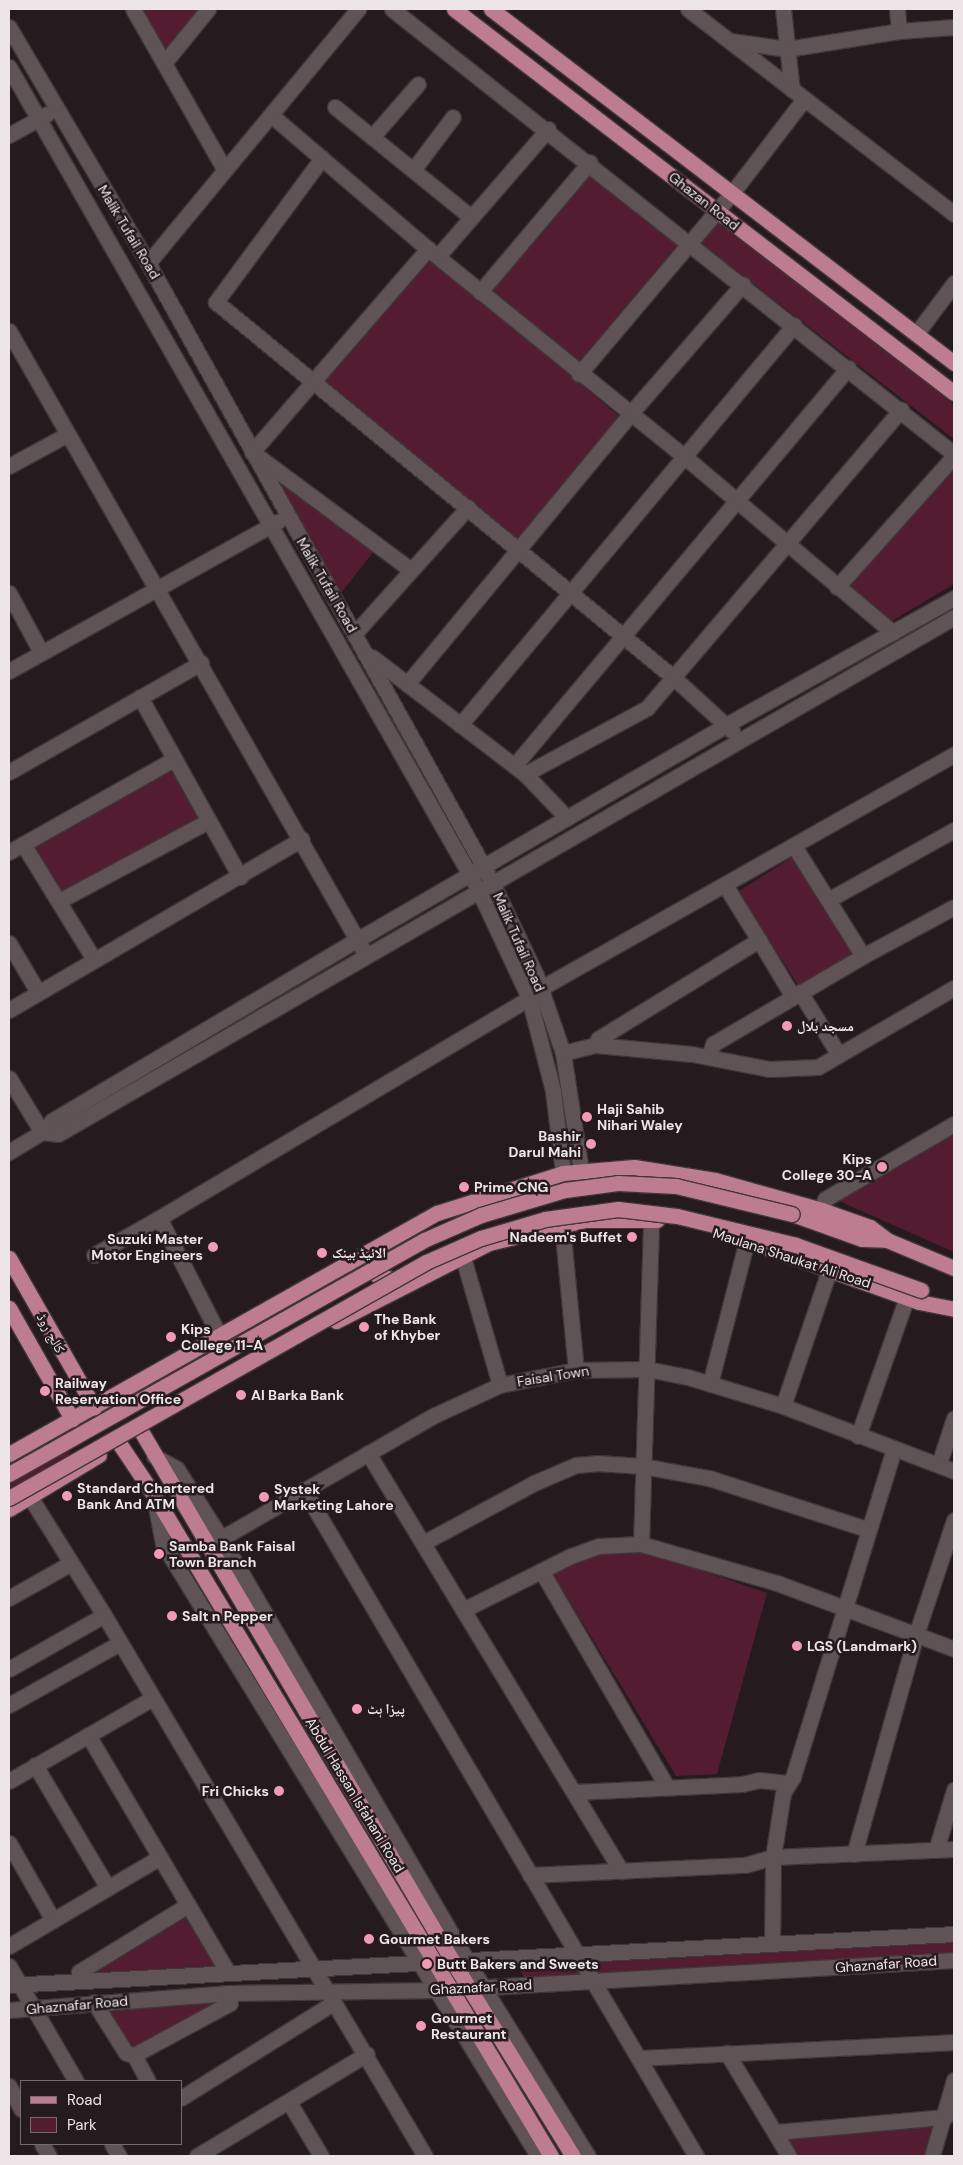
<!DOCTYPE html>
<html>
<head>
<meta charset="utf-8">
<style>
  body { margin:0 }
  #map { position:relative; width:963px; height:2165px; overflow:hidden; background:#251b1e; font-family:"DM Sans","Noto Naskh Arabic",sans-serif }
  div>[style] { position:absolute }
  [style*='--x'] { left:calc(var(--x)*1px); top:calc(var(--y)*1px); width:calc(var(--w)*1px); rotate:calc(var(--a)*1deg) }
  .green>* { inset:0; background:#541c31 }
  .roads { filter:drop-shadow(1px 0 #3f3739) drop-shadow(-1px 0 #3f3739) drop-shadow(0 1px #3f3739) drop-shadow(0 -1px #3f3739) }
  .minor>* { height:15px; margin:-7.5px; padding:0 7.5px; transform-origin:7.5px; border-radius:7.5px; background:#5f5356 }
  .major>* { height:15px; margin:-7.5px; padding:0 7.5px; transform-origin:7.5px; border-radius:7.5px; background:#bd7c90 }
  .bridges { filter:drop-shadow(1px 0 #3f3739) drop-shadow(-1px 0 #3f3739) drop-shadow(0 1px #3f3739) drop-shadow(0 -1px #3f3739) }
  .major-bridge>* { height:15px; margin:-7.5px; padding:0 7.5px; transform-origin:7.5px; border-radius:7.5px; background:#bd7c90 }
  .dots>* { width:14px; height:14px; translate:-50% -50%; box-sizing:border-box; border:2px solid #251b1e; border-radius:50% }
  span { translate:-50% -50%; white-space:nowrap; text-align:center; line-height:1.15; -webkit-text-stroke:5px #251b1e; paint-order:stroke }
  .street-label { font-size:14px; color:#ede5e7 }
  .poi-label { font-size:14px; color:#ede5e7; font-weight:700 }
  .left { translate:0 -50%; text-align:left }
  .right { translate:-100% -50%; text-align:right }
  .frame { position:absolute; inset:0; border:10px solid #ede5e7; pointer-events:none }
  .legend { position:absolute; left:20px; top:2080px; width:162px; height:65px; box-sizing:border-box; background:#251b1e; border:1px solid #756c6e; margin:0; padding:6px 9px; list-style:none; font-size:15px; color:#ede5e7 }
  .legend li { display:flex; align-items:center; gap:10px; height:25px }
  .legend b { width:25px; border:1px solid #756c6e }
</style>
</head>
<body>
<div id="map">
  <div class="green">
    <div style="clip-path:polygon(141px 9px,199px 9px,166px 50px)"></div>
    <div style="clip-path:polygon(592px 169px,681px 241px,578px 363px,488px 292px)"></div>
    <div style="clip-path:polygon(715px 217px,824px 294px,954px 405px,954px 439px,698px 241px)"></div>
    <div style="clip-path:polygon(432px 259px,620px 417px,517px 539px,325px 381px)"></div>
    <div style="clip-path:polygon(267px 469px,374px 551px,341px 593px)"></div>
    <div style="clip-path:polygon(954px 470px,954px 584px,892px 621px,848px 584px)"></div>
    <div style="clip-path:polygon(170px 766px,201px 818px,60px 896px,33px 844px)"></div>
    <div style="clip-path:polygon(792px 857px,854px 953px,800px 988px,738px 892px)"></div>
    <div style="clip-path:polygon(954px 1132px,954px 1252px,839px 1201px)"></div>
    <div style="clip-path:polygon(76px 1442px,68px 1455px,9px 1489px,9px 1472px)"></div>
    <div style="clip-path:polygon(628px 1550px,651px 1553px,767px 1593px,717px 1774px,676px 1776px,553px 1574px,603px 1552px)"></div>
    <div style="clip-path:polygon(185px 1909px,216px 1966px,97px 1975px,87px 1971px)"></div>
    <div style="clip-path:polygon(954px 1934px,954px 1958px,529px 1985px,513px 1959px)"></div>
    <div style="clip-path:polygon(228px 2002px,129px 2051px,102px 2011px)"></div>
    <div style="clip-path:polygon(945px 2117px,932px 2156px,789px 2156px,776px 2132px)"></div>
  </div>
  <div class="roads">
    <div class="minor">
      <div style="--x:133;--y:9;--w:185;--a:60.3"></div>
      <div style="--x:392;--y:9;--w:717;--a:38.37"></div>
      <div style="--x:688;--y:9;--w:336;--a:37.6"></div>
      <div style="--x:783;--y:9;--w:81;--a:83.7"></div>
      <div style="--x:897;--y:9;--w:22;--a:85"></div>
      <div style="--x:9;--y:27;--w:274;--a:59.5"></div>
      <div style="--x:148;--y:263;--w:708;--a:60.94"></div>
      <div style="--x:492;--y:882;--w:103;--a:64.7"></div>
      <div style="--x:536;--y:975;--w:83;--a:70.9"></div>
      <div style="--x:563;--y:1053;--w:118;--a:81.3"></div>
      <div style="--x:731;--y:41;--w:57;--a:8.1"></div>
      <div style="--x:787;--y:49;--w:113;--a:-9.1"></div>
      <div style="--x:899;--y:31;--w:55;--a:-4.2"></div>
      <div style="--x:164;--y:63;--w:70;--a:-50.8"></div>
      <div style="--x:9;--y:67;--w:946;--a:60.29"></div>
      <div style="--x:478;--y:889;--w:120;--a:64.9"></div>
      <div style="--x:529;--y:998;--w:96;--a:75.5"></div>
      <div style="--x:553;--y:1091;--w:83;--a:83"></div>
      <div style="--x:335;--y:107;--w:175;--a:39"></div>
      <div style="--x:271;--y:115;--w:206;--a:40.5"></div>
      <div style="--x:428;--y:249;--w:331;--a:39"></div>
      <div style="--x:685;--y:457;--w:272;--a:40.2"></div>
      <div style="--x:9;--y:135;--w:43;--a:-28.9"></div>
      <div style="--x:372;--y:137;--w:70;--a:-49"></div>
      <div style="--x:322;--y:158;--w:179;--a:126.4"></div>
      <div style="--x:216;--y:302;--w:593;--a:39.38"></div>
      <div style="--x:674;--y:678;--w:79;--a:42.4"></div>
      <div style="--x:413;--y:170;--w:66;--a:-53"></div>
      <div style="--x:438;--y:256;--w:168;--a:-49.1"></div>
      <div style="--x:148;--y:263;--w:330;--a:-50.4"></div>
      <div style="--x:480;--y:292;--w:170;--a:-49.8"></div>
      <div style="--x:9;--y:331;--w:711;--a:60.23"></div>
      <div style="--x:916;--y:334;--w:64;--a:-53.3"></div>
      <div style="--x:579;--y:374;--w:237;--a:-49.8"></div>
      <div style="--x:732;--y:193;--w:118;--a:-52.5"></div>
      <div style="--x:9;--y:466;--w:67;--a:-28.5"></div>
      <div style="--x:411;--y:570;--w:198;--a:-143.4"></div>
      <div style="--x:252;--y:452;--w:269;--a:-49.1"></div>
      <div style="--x:837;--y:587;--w:176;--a:-48.2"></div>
      <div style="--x:9;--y:593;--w:67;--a:61.5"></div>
      <div style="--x:954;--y:598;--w:259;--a:150.9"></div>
      <div style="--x:728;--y:724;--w:428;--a:149.8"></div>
      <div style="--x:358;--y:939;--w:356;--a:149.3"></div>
      <div style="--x:52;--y:1121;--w:15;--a:132"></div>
      <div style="--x:42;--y:1132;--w:16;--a:7"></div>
      <div style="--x:58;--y:1134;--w:1034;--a:-29.99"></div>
      <div style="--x:355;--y:633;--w:169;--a:-48.1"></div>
      <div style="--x:372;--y:657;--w:193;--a:37.4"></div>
      <div style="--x:525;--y:774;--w:61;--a:46.3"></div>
      <div style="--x:9;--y:671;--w:307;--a:-29.1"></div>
      <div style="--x:407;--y:684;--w:350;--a:-50.4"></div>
      <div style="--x:630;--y:414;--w:172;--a:-49"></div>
      <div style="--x:140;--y:697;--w:206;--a:60.9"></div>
      <div style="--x:460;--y:725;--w:521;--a:-50.14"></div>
      <div style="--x:514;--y:766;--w:520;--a:-50"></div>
      <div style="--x:9;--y:772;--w:221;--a:-29.6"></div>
      <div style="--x:525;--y:774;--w:139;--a:-28.4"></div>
      <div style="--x:647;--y:708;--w:392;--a:-49.6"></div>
      <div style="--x:23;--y:844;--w:134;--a:58.4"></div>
      <div style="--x:794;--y:846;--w:130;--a:57.9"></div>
      <div style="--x:9;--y:852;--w:189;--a:-29.4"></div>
      <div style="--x:725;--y:885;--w:65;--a:58.3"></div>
      <div style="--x:828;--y:900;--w:144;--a:-29.1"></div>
      <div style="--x:59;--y:901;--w:169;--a:-28.2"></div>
      <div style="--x:9;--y:943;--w:57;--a:59.4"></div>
      <div style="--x:541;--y:988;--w:475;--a:-29.5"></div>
      <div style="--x:800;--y:992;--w:74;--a:58.2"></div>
      <div style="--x:9;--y:1010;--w:339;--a:-30.3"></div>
      <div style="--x:596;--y:1045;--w:6;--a:-72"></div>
      <div style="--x:598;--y:1039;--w:189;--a:-31.6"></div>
      <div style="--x:759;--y:940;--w:66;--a:59.2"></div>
      <div style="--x:563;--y:1053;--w:34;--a:-14"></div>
      <div style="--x:596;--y:1045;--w:96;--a:5.4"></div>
      <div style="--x:692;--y:1054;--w:78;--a:11"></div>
      <div style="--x:769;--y:1069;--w:49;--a:-2.3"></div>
      <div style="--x:818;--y:1067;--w:157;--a:-30.2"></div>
      <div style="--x:709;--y:1057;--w:14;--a:-73"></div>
      <div style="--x:713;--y:1044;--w:174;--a:-30.4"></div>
      <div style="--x:863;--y:956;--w:103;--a:-28.3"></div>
      <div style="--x:9;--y:1078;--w:63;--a:58.6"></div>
      <div style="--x:42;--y:1132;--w:39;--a:149"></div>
      <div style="--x:822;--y:1210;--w:11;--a:-75"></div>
      <div style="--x:825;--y:1199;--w:149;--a:-30.2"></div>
      <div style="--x:562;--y:1225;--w:146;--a:84.5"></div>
      <div style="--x:462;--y:1254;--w:136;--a:73.8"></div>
      <div style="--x:94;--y:1255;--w:75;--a:-29.6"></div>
      <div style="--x:219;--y:1335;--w:131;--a:-117.1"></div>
      <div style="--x:159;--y:1218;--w:430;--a:-30.7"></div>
      <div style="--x:710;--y:1384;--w:149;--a:-75.6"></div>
      <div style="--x:783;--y:1406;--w:146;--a:-71.2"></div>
      <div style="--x:858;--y:1436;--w:147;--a:-70.6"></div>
      <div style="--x:368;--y:1453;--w:489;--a:58.8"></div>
      <div style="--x:154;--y:1456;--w:26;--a:29"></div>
      <div style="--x:177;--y:1469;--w:82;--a:57.5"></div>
      <div style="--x:221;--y:1538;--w:489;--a:59.8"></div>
      <div style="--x:467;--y:1961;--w:229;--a:58.2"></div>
      <div style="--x:939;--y:1464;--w:48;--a:-71.9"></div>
      <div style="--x:304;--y:1490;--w:773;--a:59.52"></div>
      <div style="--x:154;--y:1496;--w:49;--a:79.4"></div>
      <div style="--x:163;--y:1544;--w:718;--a:58.5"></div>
      <div style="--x:30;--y:1497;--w:139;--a:57.9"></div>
      <div style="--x:104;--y:1615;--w:629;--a:59.32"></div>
      <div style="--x:213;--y:1543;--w:256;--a:-30"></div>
      <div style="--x:435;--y:1415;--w:72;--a:-24.8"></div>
      <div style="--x:500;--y:1385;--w:77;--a:-11.2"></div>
      <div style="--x:576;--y:1370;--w:71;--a:-0.8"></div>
      <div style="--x:647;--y:1369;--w:42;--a:11"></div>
      <div style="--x:688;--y:1377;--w:99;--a:17"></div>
      <div style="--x:783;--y:1406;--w:183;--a:20.8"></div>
      <div style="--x:423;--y:1543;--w:126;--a:-28.4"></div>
      <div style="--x:534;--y:1483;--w:46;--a:-23.2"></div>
      <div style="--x:576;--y:1465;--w:21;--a:-5"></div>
      <div style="--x:597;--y:1463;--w:45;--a:3.8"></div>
      <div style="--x:642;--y:1466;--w:68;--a:10.2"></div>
      <div style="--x:709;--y:1478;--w:166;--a:17.9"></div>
      <div style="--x:641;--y:1544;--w:325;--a:-88.2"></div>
      <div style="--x:542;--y:1572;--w:249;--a:59.8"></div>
      <div style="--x:9;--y:1598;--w:71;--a:-29.4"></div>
      <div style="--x:463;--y:1610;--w:121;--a:-26.6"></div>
      <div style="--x:571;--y:1556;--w:30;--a:-20"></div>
      <div style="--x:599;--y:1546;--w:42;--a:-2.7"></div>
      <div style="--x:641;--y:1544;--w:141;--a:16"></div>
      <div style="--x:777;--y:1583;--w:189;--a:20.4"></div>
      <div style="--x:9;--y:1669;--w:109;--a:-29.6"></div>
      <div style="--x:9;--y:1705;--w:127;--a:-29.2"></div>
      <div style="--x:88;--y:1735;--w:274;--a:59.5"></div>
      <div style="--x:35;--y:1765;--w:143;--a:59.3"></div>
      <div style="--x:9;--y:1781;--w:166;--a:-30"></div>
      <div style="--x:575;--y:1792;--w:167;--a:-2.7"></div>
      <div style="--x:742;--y:1784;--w:17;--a:-13"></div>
      <div style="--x:759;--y:1780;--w:29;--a:6"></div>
      <div style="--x:9;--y:1843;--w:89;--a:60.3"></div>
      <div style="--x:936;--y:1850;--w:63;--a:-73.3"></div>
      <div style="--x:854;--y:1854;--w:228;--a:-74.2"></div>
      <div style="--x:916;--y:1635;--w:121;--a:-71.7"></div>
      <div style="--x:530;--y:1875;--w:215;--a:-2.7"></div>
      <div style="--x:745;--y:1865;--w:29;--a:-16"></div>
      <div style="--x:773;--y:1857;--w:181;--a:-2.5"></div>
      <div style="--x:772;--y:1944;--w:87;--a:-89.3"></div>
      <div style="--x:773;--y:1857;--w:65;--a:-81.1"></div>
      <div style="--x:783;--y:1793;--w:19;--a:-58"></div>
      <div style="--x:793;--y:1777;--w:343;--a:-72.9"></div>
      <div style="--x:9;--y:1946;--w:175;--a:-30.5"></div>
      <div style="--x:9;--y:1966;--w:133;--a:59.8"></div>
      <div style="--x:79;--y:1980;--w:8;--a:-90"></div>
      <div style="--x:79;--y:1972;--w:128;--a:-31.6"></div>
      <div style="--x:9;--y:1985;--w:946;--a:-3.09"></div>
      <div style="--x:94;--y:2002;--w:60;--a:57.9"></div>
      <div style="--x:126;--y:2053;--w:8;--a:14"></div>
      <div style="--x:134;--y:2055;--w:109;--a:-28.4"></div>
      <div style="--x:230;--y:2003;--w:10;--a:-96"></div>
      <div style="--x:9;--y:2010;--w:221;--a:-4.4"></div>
      <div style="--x:229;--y:1993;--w:208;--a:-0.8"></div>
      <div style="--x:437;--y:1990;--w:518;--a:-3.32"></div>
      <div style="--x:727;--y:2053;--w:120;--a:59"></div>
      <div style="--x:134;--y:2055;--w:30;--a:62"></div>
      <div style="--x:640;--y:2058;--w:314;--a:-2.9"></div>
      <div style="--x:9;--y:2086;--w:26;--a:62"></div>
      <div style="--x:181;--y:2098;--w:179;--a:-32"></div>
      <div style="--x:289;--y:2102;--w:63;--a:59.3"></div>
      <div style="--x:776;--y:2132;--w:170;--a:-5.1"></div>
      <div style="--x:42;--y:2144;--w:14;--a:60"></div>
      <div style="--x:112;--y:2144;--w:14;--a:60"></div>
      <div style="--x:197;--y:2156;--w:198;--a:-31"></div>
      <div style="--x:932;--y:2156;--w:79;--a:-73.9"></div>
    </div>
    <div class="major">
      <div style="--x:454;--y:9;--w:630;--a:37.52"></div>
      <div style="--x:491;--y:9;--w:583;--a:37.4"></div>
      <div style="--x:792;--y:1214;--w:74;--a:19.7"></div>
      <div style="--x:862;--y:1239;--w:25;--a:2"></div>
      <div style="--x:740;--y:1238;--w:190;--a:19.7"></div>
      <div style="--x:919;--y:1302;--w:36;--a:11"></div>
      <div style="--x:377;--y:1257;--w:11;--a:112"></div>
      <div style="--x:373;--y:1267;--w:9;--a:63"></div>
      <div style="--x:377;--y:1275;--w:26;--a:16"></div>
      <div style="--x:9;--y:1258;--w:172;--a:60.3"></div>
      <div style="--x:9;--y:1308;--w:128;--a:60.4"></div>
      <div style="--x:336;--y:1321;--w:172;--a:-27"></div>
      <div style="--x:489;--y:1243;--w:99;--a:-13.5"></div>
      <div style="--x:585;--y:1220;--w:72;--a:0"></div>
      <div style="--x:141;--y:1431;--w:616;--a:59.56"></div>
      <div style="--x:453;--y:1962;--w:228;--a:58.3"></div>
      <div style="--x:119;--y:1443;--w:63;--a:56.1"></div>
      <div style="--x:154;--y:1495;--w:771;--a:59.01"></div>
      <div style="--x:9;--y:1454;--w:491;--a:-29.4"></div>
      <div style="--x:437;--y:1213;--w:132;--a:-17.6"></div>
      <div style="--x:563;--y:1173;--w:71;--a:-4.8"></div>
      <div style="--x:634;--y:1167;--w:82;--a:9.1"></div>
      <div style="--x:715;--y:1180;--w:111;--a:15.7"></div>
      <div style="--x:822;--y:1210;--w:51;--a:19.5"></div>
      <div style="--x:870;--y:1227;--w:21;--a:37"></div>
      <div style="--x:887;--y:1240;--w:73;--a:22.7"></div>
      <div style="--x:9;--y:1509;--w:105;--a:-31"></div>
    </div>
  </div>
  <div class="bridges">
    <div class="major-bridge">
      <div style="--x:9;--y:1474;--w:476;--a:-29.4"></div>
      <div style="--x:424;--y:1240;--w:62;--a:-23.7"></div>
      <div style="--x:481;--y:1215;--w:88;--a:-16.6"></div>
      <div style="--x:565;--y:1190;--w:53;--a:-7.5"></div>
      <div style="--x:618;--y:1183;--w:58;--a:3"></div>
      <div style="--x:676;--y:1186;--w:119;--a:13.6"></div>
      <div style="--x:9;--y:1498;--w:479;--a:-29.5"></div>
      <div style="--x:426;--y:1262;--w:60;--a:-23.6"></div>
      <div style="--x:481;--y:1238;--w:67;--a:-16.5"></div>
      <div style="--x:545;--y:1219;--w:74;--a:-7.8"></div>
      <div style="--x:618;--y:1209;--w:59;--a:6.8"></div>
      <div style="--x:677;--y:1216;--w:122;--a:13.7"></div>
      <div style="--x:796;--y:1245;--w:133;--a:19.8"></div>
    </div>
  </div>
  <div class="dots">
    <div style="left:787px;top:1026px;background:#f09ab4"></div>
    <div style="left:587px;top:1117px;background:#f09ab4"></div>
    <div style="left:591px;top:1144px;background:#f09ab4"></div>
    <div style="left:882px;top:1167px;background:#f09ab4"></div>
    <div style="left:464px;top:1187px;background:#f09ab4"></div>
    <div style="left:632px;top:1237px;background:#f09ab4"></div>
    <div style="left:213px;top:1247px;background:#f09ab4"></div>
    <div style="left:322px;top:1253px;background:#f09ab4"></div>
    <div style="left:364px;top:1327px;background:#f09ab4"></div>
    <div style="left:171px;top:1337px;background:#f09ab4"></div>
    <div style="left:45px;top:1391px;background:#f09ab4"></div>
    <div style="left:241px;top:1395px;background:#f09ab4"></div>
    <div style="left:67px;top:1496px;background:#f09ab4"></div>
    <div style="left:264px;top:1497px;background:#f09ab4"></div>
    <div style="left:159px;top:1554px;background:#f09ab4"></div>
    <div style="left:172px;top:1616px;background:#f09ab4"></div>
    <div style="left:797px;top:1646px;background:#f09ab4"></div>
    <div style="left:357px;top:1709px;background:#f09ab4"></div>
    <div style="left:279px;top:1791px;background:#f09ab4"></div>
    <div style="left:369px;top:1939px;background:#f09ab4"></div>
    <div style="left:427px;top:1964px;background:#f09ab4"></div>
    <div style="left:421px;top:2026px;background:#f09ab4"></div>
  </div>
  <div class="street-label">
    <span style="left:704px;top:201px;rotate:38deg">Ghazan Road</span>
    <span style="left:129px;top:232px;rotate:59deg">Malik Tufail Road</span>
    <span style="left:327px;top:585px;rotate:60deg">Malik Tufail Road</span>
    <span style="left:519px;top:942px;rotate:66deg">Malik Tufail Road</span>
    <span style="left:792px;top:1258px;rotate:18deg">Maulana Shaukat Ali Road</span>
    <span style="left:51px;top:1333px;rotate:61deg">کالج روڈ</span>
    <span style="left:553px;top:1376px;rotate:-9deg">Faisal Town</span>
    <span style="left:355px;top:1795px;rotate:59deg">Abdul Hassan Isfahani Road</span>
    <span style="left:886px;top:1964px;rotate:-4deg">Ghaznafar Road</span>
    <span style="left:481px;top:1987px;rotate:-3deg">Ghaznafar Road</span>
    <span style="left:77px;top:2005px;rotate:-5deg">Ghaznafar Road</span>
  </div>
  <div class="poi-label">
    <span class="left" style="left:797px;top:1026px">مسجد بلال</span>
    <span class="left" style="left:597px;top:1117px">Haji Sahib<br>Nihari Waley</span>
    <span class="right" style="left:581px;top:1144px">Bashir<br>Darul Mahi</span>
    <span class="right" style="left:872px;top:1167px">Kips<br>College 30-A</span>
    <span class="left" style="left:474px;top:1187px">Prime CNG</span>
    <span class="right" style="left:622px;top:1237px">Nadeem's Buffet</span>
    <span class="right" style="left:203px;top:1247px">Suzuki Master<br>Motor Engineers</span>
    <span class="left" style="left:332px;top:1253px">الائیڈ بینک</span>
    <span class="left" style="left:374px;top:1327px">The Bank<br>of Khyber</span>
    <span class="left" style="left:181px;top:1337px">Kips<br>College 11-A</span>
    <span class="left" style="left:55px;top:1391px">Railway<br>Reservation Office</span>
    <span class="left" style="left:251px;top:1395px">Al Barka Bank</span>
    <span class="left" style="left:77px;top:1496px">Standard Chartered<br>Bank And ATM</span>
    <span class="left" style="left:274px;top:1497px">Systek<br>Marketing Lahore</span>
    <span class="left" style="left:169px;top:1554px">Samba Bank Faisal<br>Town Branch</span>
    <span class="left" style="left:182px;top:1616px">Salt n Pepper</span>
    <span class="left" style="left:807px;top:1646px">LGS (Landmark)</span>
    <span class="left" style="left:367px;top:1709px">پیزا ہٹ</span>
    <span class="right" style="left:269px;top:1791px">Fri Chicks</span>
    <span class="left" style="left:379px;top:1939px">Gourmet Bakers</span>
    <span class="left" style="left:437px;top:1964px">Butt Bakers and Sweets</span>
    <span class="left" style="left:431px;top:2026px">Gourmet<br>Restaurant</span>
  </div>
  <div class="frame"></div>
  <ul class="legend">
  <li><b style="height:6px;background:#bd7c90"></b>Road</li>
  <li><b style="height:14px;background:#541c31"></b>Park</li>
  </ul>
</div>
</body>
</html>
